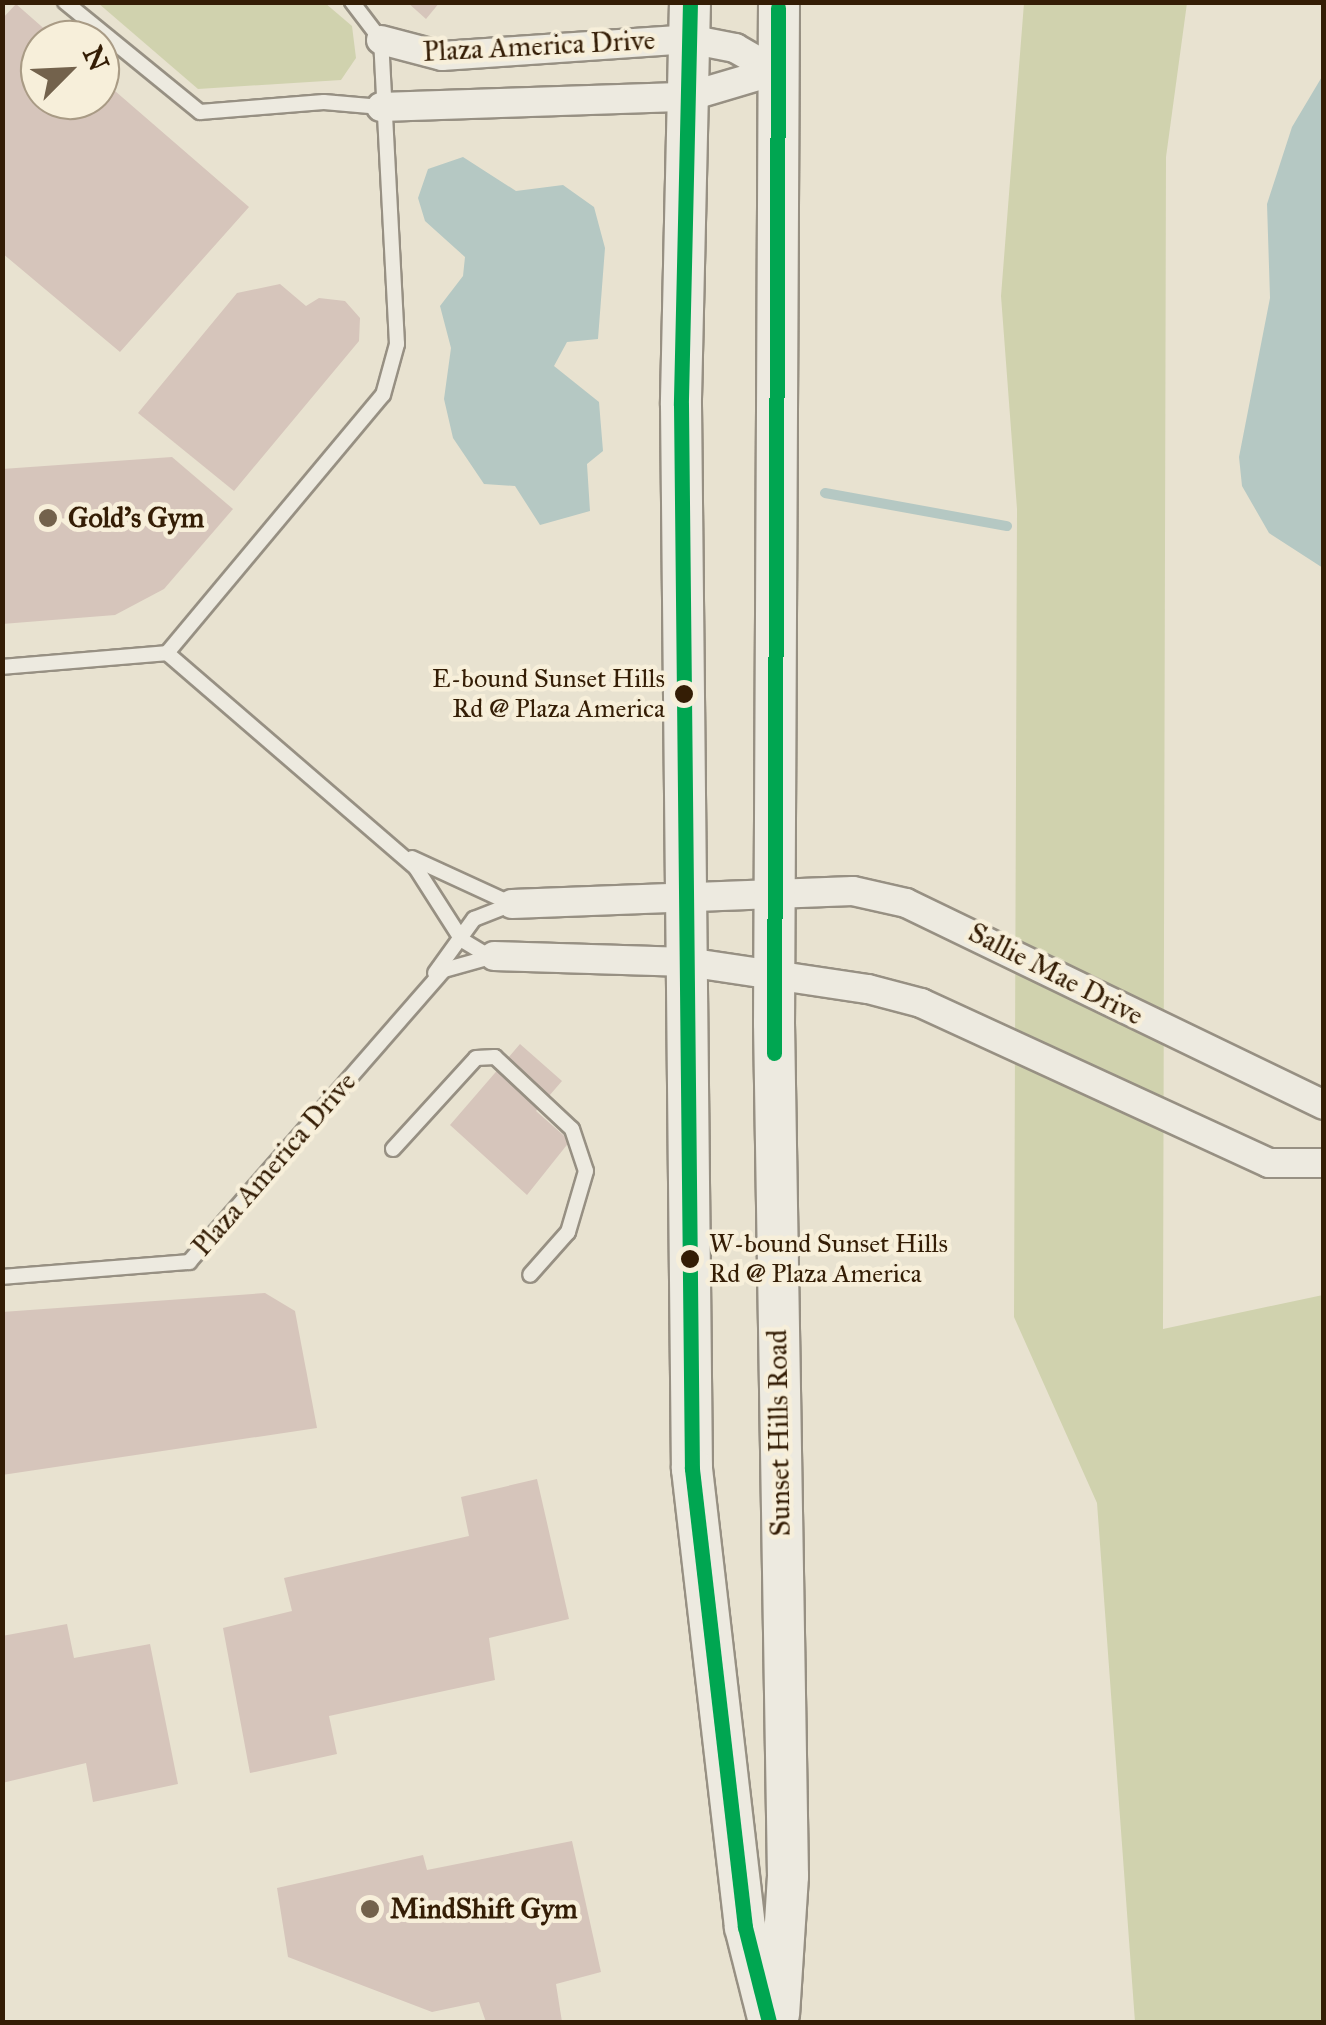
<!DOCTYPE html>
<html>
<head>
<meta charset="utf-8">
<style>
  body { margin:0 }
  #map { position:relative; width:1326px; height:2025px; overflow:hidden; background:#e8e2d0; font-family:"IM FELL Great Primer",serif }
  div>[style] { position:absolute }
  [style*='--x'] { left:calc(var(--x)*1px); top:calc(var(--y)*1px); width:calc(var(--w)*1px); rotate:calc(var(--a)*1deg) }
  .green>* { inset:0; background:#d0d2ae }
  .water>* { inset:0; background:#b5c8c3 }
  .stream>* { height:10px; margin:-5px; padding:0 5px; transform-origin:5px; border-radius:5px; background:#b5c8c3 }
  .building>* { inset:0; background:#d6c5bb }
  .roads { filter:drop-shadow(2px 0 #979083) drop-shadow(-2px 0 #979083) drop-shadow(0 2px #979083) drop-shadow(0 -2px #979083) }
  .service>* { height:14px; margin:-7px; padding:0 7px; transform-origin:7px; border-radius:7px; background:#edeae0 }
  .minor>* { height:28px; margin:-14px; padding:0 14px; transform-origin:14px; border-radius:14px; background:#edeae0 }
  .secondary>* { height:40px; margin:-20px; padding:0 20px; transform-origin:20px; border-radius:20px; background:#edeae0 }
  .bus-1>* { height:15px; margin:-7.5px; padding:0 7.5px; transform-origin:7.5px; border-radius:7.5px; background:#00a651 }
  .dots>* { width:28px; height:28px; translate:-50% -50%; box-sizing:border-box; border:5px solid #f7efda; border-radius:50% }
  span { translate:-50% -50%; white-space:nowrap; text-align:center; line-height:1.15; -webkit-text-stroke:9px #f7efda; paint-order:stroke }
  .bus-label { font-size:26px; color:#341d05 }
  .right { translate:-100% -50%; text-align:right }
  .left { translate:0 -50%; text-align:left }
  .street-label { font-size:28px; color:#341d05 }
  .poi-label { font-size:28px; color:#341d05; font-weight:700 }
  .frame { position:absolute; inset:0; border:5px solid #341d05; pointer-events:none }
  .north { position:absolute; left:20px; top:20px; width:100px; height:100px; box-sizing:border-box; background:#f7efda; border:2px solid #a99b85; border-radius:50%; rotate:66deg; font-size:28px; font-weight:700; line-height:40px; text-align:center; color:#341d05 }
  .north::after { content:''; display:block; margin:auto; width:35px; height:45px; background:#73624c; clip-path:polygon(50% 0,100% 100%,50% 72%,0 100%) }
</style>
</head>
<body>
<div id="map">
  <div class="green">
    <div style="clip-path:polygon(98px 3px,325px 3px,352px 26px,356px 58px,341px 80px,198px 89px)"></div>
    <div style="clip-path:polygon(1024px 3px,1187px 3px,1166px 157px,1163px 1329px,1323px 1295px,1323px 2022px,1135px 2022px,1097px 1503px,1014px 1317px,1017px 509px,1001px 296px)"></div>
  </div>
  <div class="water">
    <div style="clip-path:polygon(1323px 75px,1324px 568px,1323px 568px,1269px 533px,1242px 486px,1239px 457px,1270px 298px,1267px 204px,1292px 127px)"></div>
    <div style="clip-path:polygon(463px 157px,516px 191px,563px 185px,594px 207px,605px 248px,598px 339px,567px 342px,554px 366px,599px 402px,603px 451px,587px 464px,590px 511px,540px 525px,515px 486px,484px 484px,453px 438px,444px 399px,451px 348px,440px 306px,463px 276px,465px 257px,425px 221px,418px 198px,428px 169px)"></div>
  </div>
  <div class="stream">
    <div style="--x:825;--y:493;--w:185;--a:10.3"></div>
  </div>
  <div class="building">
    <div style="clip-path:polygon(407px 2px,440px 2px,426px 19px)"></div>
    <div style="clip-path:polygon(16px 4px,57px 40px,40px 40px,40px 100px,100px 100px,100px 78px,249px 207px,120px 352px,2px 253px,2px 19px)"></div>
    <div style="clip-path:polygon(280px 284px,306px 306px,319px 298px,345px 301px,360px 318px,359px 341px,234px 491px,138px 413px,237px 293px)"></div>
    <div style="clip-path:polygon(172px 457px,233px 509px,164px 589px,115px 615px,2px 624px,2px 469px)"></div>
    <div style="clip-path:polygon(520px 1044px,562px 1081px,536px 1111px,570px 1141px,527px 1195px,450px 1125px)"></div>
    <div style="clip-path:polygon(265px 1293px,295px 1311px,317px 1428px,2px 1475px,2px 1312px)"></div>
    <div style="clip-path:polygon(537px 1479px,569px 1619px,489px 1638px,495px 1680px,329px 1716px,337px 1754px,250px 1773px,223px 1628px,292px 1611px,284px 1578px,469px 1536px,461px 1497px)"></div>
    <div style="clip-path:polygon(67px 1624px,74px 1658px,150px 1644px,178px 1784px,93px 1802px,86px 1763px,2px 1783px,2px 1636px)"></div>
    <div style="clip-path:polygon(572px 1841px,601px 1972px,556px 1984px,562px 2022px,486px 2022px,479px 2002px,432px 2012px,288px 1957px,277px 1888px,423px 1855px,427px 1870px)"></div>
  </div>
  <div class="roads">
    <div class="service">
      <div style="--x:65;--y:2;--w:174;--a:39.2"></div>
      <div style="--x:200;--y:112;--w:124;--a:-4.6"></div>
      <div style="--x:324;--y:102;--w:57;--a:5"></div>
      <div style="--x:167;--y:653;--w:336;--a:-50.1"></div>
      <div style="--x:383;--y:395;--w:53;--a:-74.6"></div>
      <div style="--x:397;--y:344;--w:304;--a:-93"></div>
      <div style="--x:381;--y:40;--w:48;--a:-127.3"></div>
      <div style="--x:2;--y:667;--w:166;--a:-4.8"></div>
      <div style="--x:167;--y:653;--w:329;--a:40.8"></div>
      <div style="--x:416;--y:868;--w:85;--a:57.4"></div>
      <div style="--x:462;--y:940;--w:29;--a:31"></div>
      <div style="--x:412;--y:858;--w:108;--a:24.7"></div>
      <div style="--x:435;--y:973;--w:67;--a:-54.2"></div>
      <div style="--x:474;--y:919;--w:41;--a:-21.5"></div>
      <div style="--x:393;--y:1149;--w:123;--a:-47.6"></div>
      <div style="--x:476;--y:1058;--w:19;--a:-3"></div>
      <div style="--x:495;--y:1057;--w:105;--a:43.1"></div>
      <div style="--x:572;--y:1129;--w:44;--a:71.6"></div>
      <div style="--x:586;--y:1171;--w:64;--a:106.4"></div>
      <div style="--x:568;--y:1232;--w:57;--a:131.5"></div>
      <div style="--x:2;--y:1277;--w:188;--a:-4.6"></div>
      <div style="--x:189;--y:1262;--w:388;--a:-48.9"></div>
      <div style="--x:444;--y:970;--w:52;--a:-15.6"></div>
    </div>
    <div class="minor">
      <div style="--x:381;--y:40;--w:63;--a:14.7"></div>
      <div style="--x:442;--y:56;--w:248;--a:-3.9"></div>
      <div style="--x:689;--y:39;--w:47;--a:11.1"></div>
      <div style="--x:735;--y:48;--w:46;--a:29.9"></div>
      <div style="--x:381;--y:107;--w:306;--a:-1.9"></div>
      <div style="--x:687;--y:97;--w:92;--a:-16.5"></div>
      <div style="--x:512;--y:904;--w:341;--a:-2.2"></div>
      <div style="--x:853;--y:891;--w:54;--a:12.8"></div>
      <div style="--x:906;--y:903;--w:464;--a:25.8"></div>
      <div style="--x:494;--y:956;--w:193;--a:1.8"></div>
      <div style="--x:687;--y:962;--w:183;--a:8.5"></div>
      <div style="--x:868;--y:989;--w:55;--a:14.8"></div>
      <div style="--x:921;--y:1003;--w:383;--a:24.7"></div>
      <div style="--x:1269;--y:1163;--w:55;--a:0"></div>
    </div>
    <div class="secondary">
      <div style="--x:690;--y:2;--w:403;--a:91.3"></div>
      <div style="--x:681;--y:405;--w:1064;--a:89.41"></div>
      <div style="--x:692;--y:1469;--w:461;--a:83.4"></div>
      <div style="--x:745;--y:1927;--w:98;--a:75.8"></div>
      <div style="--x:779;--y:2;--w:1021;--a:90.28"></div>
      <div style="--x:774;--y:1023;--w:853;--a:89.06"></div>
      <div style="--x:788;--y:1876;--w:138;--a:93.7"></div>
    </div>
  </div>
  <div class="bus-1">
    <div style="--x:690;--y:2;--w:403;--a:91.3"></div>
    <div style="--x:681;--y:405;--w:1064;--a:89.41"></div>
    <div style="--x:692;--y:1469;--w:461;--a:83.4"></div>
    <div style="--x:745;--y:1927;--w:98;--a:75.8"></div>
    <div style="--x:774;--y:1053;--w:1045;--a:-89.78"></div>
  </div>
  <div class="dots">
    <div style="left:48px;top:518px;background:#73624c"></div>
    <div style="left:684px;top:694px;background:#341d05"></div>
    <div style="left:690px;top:1259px;background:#341d05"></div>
    <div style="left:370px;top:1909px;background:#73624c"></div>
  </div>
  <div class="bus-label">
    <span class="right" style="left:665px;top:694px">E-bound Sunset Hills<br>Rd @ Plaza America</span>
    <span class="left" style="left:709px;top:1259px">W-bound Sunset Hills<br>Rd @ Plaza America</span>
  </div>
  <div class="street-label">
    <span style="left:539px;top:46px;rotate:-3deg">Plaza America Drive</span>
    <span style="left:1056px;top:974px;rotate:27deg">Sallie Mae Drive</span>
    <span style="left:274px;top:1164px;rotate:-49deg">Plaza America Drive</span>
    <span style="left:779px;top:1433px;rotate:-91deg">Sunset Hills Road</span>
  </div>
  <div class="poi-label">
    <span class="left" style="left:68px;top:518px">Gold's Gym</span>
    <span class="left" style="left:390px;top:1909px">MindShift Gym</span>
  </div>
  <div class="frame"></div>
  <div class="north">N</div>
</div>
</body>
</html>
